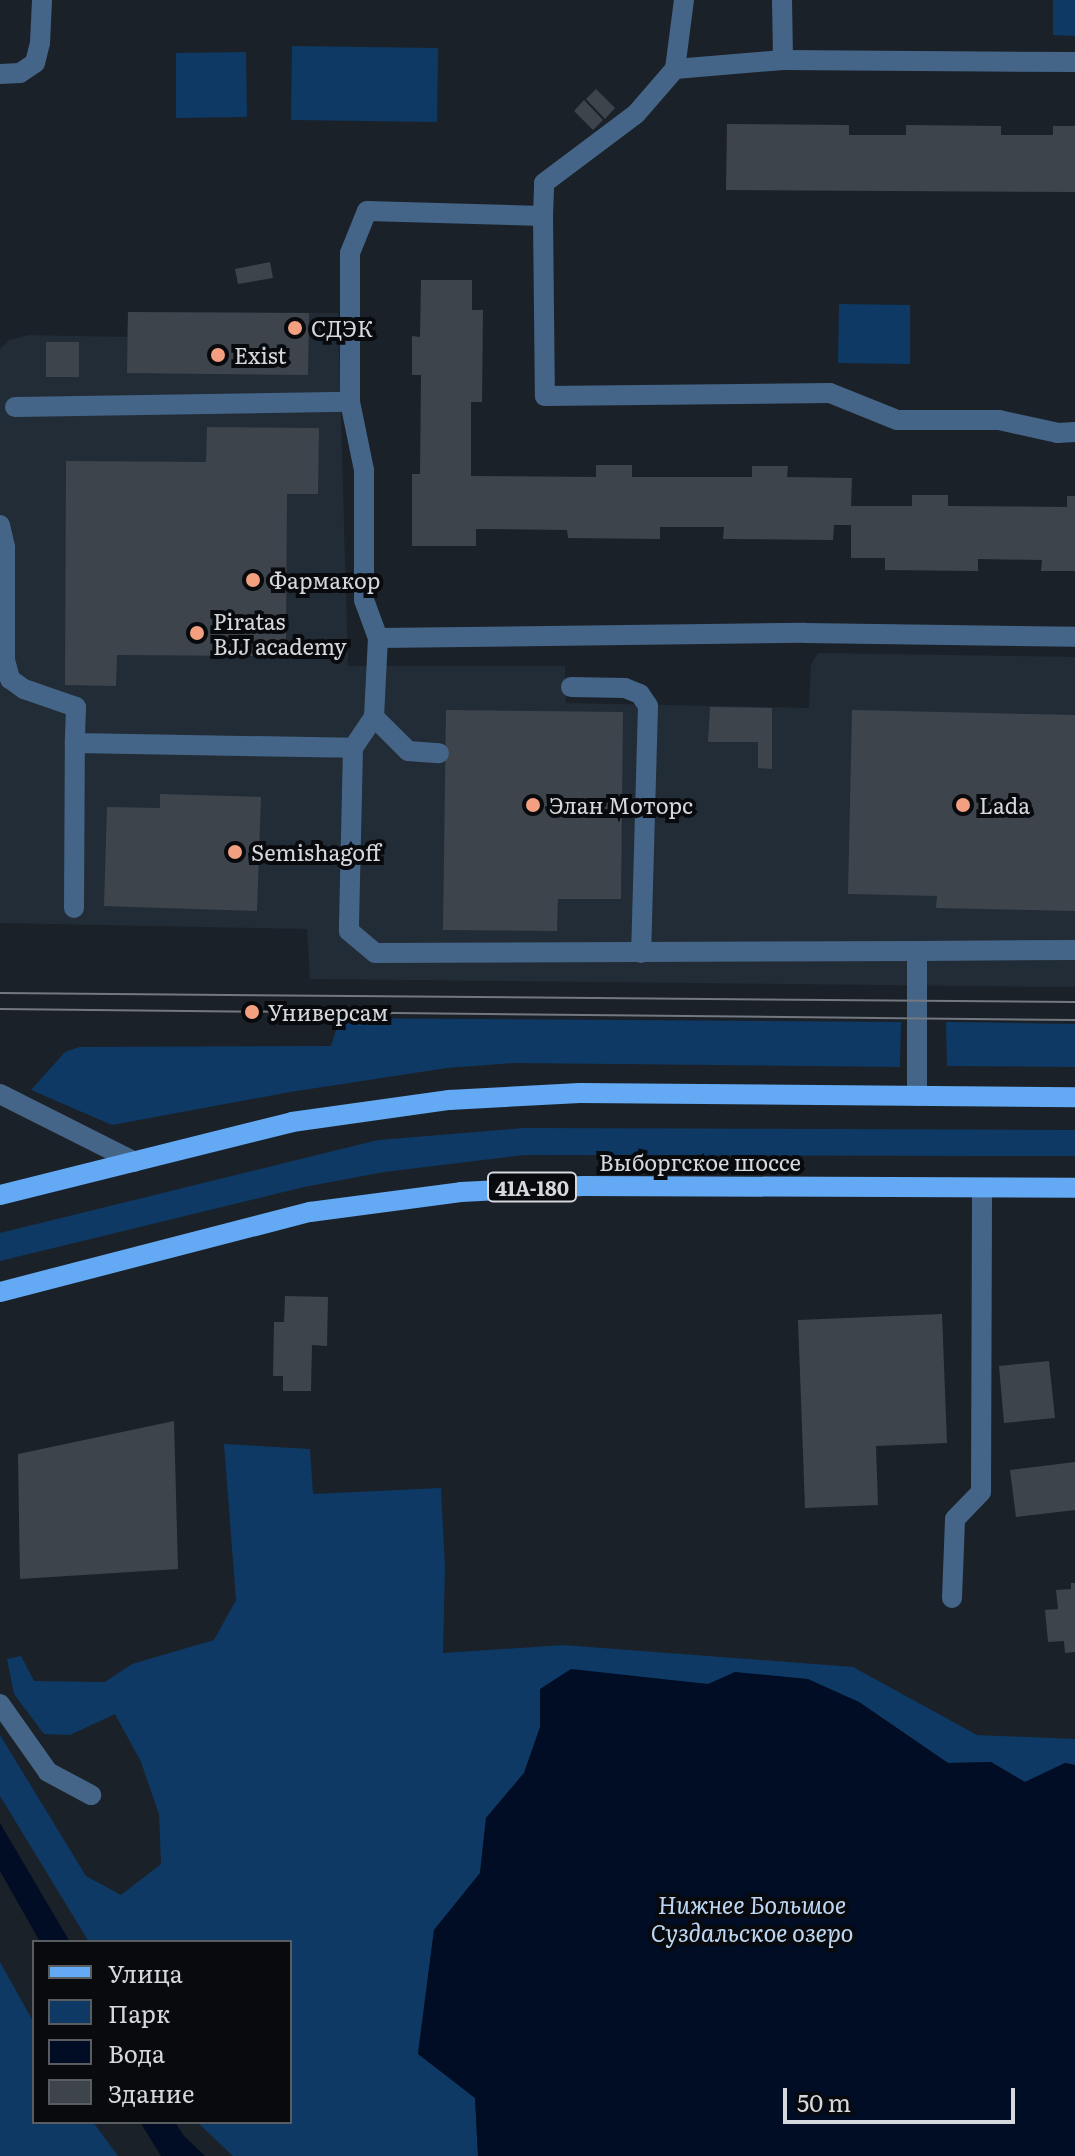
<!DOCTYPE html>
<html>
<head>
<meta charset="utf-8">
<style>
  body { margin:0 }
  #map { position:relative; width:1075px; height:2156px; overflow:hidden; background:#1b2128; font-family:Literata,serif }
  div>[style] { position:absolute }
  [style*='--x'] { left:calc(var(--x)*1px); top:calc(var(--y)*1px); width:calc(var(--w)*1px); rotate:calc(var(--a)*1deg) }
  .built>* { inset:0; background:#222c36 }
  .green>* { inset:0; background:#0e3964 }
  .water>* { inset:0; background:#000d24 }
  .building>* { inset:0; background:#3e444c }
  .minor>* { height:20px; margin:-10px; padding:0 10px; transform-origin:10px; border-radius:10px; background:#456588 }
  .major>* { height:20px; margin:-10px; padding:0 10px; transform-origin:10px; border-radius:10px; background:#64a9f3 }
  .tram>* { height:2px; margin:-1px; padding:0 1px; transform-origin:1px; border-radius:1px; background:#74797f }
  .dots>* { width:22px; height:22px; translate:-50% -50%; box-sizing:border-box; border:4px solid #080a0d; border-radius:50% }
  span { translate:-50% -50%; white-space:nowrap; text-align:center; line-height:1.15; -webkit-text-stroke:8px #080a0d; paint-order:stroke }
  .shield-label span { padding:2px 6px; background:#080a0d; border:2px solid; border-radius:6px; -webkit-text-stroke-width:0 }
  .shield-label { font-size:20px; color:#d5d9dd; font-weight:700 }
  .poi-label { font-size:22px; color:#d5d9dd }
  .left { translate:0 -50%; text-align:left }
  .street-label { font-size:22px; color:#d5d9dd }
  .water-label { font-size:24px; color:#bdd6f3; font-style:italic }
  .legend { position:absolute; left:32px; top:1940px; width:260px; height:184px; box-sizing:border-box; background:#080a0d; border:2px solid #5a5d60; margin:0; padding:10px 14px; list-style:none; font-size:24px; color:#d5d9dd }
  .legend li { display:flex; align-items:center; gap:16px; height:40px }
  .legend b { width:40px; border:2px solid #5a5d60 }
  .scale { position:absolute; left:783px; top:2088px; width:232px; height:36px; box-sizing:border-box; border:4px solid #d5d9dd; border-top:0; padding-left:10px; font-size:24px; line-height:28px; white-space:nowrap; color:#d5d9dd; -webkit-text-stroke:6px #080a0d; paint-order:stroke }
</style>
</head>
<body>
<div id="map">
  <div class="built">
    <div style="clip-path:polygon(128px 312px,338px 313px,348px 666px,565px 666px,566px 703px,809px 708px,811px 664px,818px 653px,1075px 657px,1075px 987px,310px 979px,307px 929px,0 923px,0 349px,10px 340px,28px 335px,127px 337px)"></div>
  </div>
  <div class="green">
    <div style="clip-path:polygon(1053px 0,1075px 0,1075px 36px,1053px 35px)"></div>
    <div style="clip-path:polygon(292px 46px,438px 48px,437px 122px,291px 120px)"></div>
    <div style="clip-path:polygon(246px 52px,247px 117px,176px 118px,176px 53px)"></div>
    <div style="clip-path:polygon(839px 304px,910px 305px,910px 364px,838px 363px)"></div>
    <div style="clip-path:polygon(340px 1018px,901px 1022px,900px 1067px,514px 1063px,447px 1068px,290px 1092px,112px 1125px,31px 1090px,65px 1052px,79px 1047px,331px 1046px)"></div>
    <div style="clip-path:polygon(946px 1022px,1075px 1024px,1075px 1067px,947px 1066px)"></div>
    <div style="clip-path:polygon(524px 1128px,1075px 1130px,1075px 1156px,524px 1155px,384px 1172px,304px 1187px,0 1261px,0 1233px,378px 1140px)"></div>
    <div style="clip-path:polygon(224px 1444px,310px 1449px,313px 1494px,441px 1488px,445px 1568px,443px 1653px,563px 1645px,853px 1667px,977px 1735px,1075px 1739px,1075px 1765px,1065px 1763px,1025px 1782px,991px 1762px,948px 1763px,859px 1702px,736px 1672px,709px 1684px,659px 1681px,541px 1689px,540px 1727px,524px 1773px,486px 1818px,480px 1873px,434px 1930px,418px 2053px,475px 2098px,478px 2156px,233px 2156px,197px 2122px,290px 2122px,290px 1942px,89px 1942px,0 1796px,0 1735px,86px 1876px,121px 1895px,161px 1864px,159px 1814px,141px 1762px,115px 1714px,70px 1735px,44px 1734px,14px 1694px,7px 1659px,21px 1656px,34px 1681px,105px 1682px,132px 1664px,214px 1640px,236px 1600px)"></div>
    <div style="clip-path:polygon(0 1962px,34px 2023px,34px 2122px,93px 2122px,118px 2156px,0 2156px)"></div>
  </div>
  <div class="water">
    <div style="clip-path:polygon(571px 1669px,708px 1684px,735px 1672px,808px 1679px,859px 1702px,948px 1763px,991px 1762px,1025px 1782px,1065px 1763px,1075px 1765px,1075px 2156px,478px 2156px,475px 2098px,418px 2054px,434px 1930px,480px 1873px,486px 1818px,524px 1773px,540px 1727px,540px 1689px)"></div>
    <div style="clip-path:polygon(0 1823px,70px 1942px,40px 1942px,0 1871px)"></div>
    <div style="clip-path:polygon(140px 2122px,175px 2122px,184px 2136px,205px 2156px,161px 2156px)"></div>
  </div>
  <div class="building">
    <div style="clip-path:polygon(596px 89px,615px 108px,605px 119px,586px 99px)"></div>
    <div style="clip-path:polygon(584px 100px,603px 120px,593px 130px,574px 111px)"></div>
    <div style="clip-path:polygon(727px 124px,849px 125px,849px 135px,906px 135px,906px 125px,1001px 126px,1001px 135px,1053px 135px,1053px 126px,1075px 126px,1075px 192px,726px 190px)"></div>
    <div style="clip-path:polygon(270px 262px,273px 278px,238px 284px,235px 269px)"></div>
    <div style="clip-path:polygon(421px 280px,472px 280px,472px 310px,483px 310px,482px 402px,471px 402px,471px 476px,596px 477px,596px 465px,632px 465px,632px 477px,752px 477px,752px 466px,788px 466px,787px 477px,852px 478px,851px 506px,912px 506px,912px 495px,948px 495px,948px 506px,1067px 507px,1067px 496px,1075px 496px,1075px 571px,1041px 571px,1042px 560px,978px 559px,978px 571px,885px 570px,885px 558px,851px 558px,851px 525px,834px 525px,833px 540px,723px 539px,724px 527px,660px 527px,660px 539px,568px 538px,567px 530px,476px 529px,476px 546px,412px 546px,412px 474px,420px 474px,421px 375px,412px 375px,412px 336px,420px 337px)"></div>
    <div style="clip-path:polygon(128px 312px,309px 313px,308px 375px,127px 373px)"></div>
    <div style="clip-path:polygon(46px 342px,79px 342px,79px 377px,46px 377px)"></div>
    <div style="clip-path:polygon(207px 427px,319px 428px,318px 494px,287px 494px,286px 641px,266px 656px,117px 655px,116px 686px,65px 685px,66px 461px,206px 462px)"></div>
    <div style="clip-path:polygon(710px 707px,772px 708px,772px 769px,758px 768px,758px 742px,708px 742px)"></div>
    <div style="clip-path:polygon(446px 710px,623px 712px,621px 899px,558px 899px,557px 931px,443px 930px)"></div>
    <div style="clip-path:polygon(852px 710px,1075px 715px,1075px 911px,936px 908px,937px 896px,848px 894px)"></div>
    <div style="clip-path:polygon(160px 794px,261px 797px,257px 911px,104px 906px,107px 807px,160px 808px)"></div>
    <div style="clip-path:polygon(285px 1296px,328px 1297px,327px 1346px,312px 1345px,311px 1391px,283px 1391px,283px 1376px,273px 1376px,274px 1322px,284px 1322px)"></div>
    <div style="clip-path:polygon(942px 1314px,947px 1443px,876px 1446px,878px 1505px,805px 1508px,798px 1320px)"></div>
    <div style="clip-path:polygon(1049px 1361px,1055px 1418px,1004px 1423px,999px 1366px)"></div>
    <div style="clip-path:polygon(174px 1421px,178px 1569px,20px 1579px,18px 1454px)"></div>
    <div style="clip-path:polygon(1075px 1462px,1075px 1510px,1016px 1517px,1010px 1470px)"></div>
    <div style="clip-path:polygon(1071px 1583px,1075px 1583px,1075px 1652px,1065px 1653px,1064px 1641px,1048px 1642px,1045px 1610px,1058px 1609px,1056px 1590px,1071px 1589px)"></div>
  </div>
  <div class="minor">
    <div style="--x:782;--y:0;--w:60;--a:89"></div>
    <div style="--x:675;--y:69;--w:108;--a:-4.8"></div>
    <div style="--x:783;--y:60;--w:292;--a:0.4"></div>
    <div style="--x:0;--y:74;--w:20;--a:-3"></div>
    <div style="--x:20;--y:73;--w:18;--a:-34"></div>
    <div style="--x:35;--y:63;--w:21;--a:-76"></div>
    <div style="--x:40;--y:43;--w:43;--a:-87.3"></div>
    <div style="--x:543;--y:216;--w:33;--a:-88"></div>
    <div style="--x:544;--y:183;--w:115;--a:-36.9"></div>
    <div style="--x:636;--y:114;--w:60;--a:-49.1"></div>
    <div style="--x:675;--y:69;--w:70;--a:-82.6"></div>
    <div style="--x:15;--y:407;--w:335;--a:-0.9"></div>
    <div style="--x:0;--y:525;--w:23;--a:77"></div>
    <div style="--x:5;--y:547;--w:113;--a:90"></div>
    <div style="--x:5;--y:660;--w:20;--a:75"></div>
    <div style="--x:10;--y:679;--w:17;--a:36"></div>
    <div style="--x:24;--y:689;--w:55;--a:19.1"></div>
    <div style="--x:76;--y:707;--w:36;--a:92"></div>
    <div style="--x:378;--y:638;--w:427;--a:-0.7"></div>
    <div style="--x:805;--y:633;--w:270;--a:0.8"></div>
    <div style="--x:571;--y:687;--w:54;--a:1.1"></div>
    <div style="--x:625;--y:688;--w:16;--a:22"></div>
    <div style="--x:640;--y:694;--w:14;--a:56"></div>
    <div style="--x:648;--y:706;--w:247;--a:91.6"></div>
    <div style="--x:374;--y:717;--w:48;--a:45"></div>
    <div style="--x:408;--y:751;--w:31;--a:4"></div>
    <div style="--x:353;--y:748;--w:183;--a:91.3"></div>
    <div style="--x:349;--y:931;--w:34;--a:40"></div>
    <div style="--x:375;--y:953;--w:542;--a:-0.21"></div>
    <div style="--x:74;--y:908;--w:165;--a:-89.7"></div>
    <div style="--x:75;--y:743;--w:278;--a:1"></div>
    <div style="--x:353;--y:748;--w:37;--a:-56"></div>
    <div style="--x:374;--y:717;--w:79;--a:-87.1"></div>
    <div style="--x:378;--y:638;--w:40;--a:-110.2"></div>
    <div style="--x:364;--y:600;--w:130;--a:-90"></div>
    <div style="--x:364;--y:470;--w:69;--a:-101.6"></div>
    <div style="--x:350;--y:402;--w:149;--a:-90"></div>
    <div style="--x:350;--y:253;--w:45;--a:-68"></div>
    <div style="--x:367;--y:211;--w:176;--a:1.6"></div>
    <div style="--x:543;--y:216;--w:180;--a:89.4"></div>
    <div style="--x:545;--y:396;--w:285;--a:-0.6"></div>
    <div style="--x:830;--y:393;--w:72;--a:21.9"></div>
    <div style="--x:897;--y:420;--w:102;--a:0"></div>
    <div style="--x:999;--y:420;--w:60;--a:12.4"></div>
    <div style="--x:1058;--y:433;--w:17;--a:-3"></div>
    <div style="--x:0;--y:1094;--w:151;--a:26.7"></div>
    <div style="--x:917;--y:1096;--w:145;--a:-90"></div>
    <div style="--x:917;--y:951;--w:158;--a:-0.4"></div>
    <div style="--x:952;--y:1598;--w:79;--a:-87.8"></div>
    <div style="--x:955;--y:1519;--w:37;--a:-46"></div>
    <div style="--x:981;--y:1492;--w:304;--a:-89.8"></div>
    <div style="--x:0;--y:1704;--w:83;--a:54.8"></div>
    <div style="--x:48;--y:1772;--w:49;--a:28.1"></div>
  </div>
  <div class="major">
    <div style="--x:0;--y:1195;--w:301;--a:-14"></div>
    <div style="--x:292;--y:1122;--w:159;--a:-8"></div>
    <div style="--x:449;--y:1100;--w:131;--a:-3.1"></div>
    <div style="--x:580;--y:1093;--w:495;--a:0.5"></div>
    <div style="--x:0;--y:1292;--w:320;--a:-14.5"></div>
    <div style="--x:310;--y:1212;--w:152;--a:-7.5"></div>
    <div style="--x:461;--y:1192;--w:122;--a:-2.8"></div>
    <div style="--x:583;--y:1186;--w:492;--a:0.2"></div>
  </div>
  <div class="tram">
    <div style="--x:0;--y:993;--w:1075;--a:0.48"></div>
    <div style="--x:0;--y:1009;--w:1075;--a:0.59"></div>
  </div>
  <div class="dots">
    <div style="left:295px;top:328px;background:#f2a080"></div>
    <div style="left:218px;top:355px;background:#f2a080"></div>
    <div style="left:253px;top:580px;background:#f2a080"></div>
    <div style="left:197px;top:633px;background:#f2a080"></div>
    <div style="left:533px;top:805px;background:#f2a080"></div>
    <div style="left:963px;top:805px;background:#f2a080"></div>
    <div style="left:235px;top:852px;background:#f2a080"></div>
    <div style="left:252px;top:1012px;background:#f2a080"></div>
  </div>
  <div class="shield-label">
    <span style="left:532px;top:1187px">41А-180</span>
  </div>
  <div class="poi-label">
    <span class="left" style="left:311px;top:328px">СДЭК</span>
    <span class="left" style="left:234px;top:355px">Exist</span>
    <span class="left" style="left:269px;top:580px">Фармакор</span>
    <span class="left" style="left:213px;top:633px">Piratas<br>BJJ academy</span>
    <span class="left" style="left:549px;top:805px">Элан Моторс</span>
    <span class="left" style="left:979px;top:805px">Lada</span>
    <span class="left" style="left:251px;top:852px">Semishagoff</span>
    <span class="left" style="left:268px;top:1012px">Универсам</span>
  </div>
  <div class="street-label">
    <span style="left:700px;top:1162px">Выборгское шоссе</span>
  </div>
  <div class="water-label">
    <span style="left:752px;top:1918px">Нижнее Большое<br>Суздальское озеро</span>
  </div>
  <ul class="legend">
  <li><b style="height:10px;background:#64a9f3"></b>Улица</li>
  <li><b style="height:22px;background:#0e3964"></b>Парк</li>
  <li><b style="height:22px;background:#000d24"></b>Вода</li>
  <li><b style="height:22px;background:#3e444c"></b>Здание</li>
  </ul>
  <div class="scale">50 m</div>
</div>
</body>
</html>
